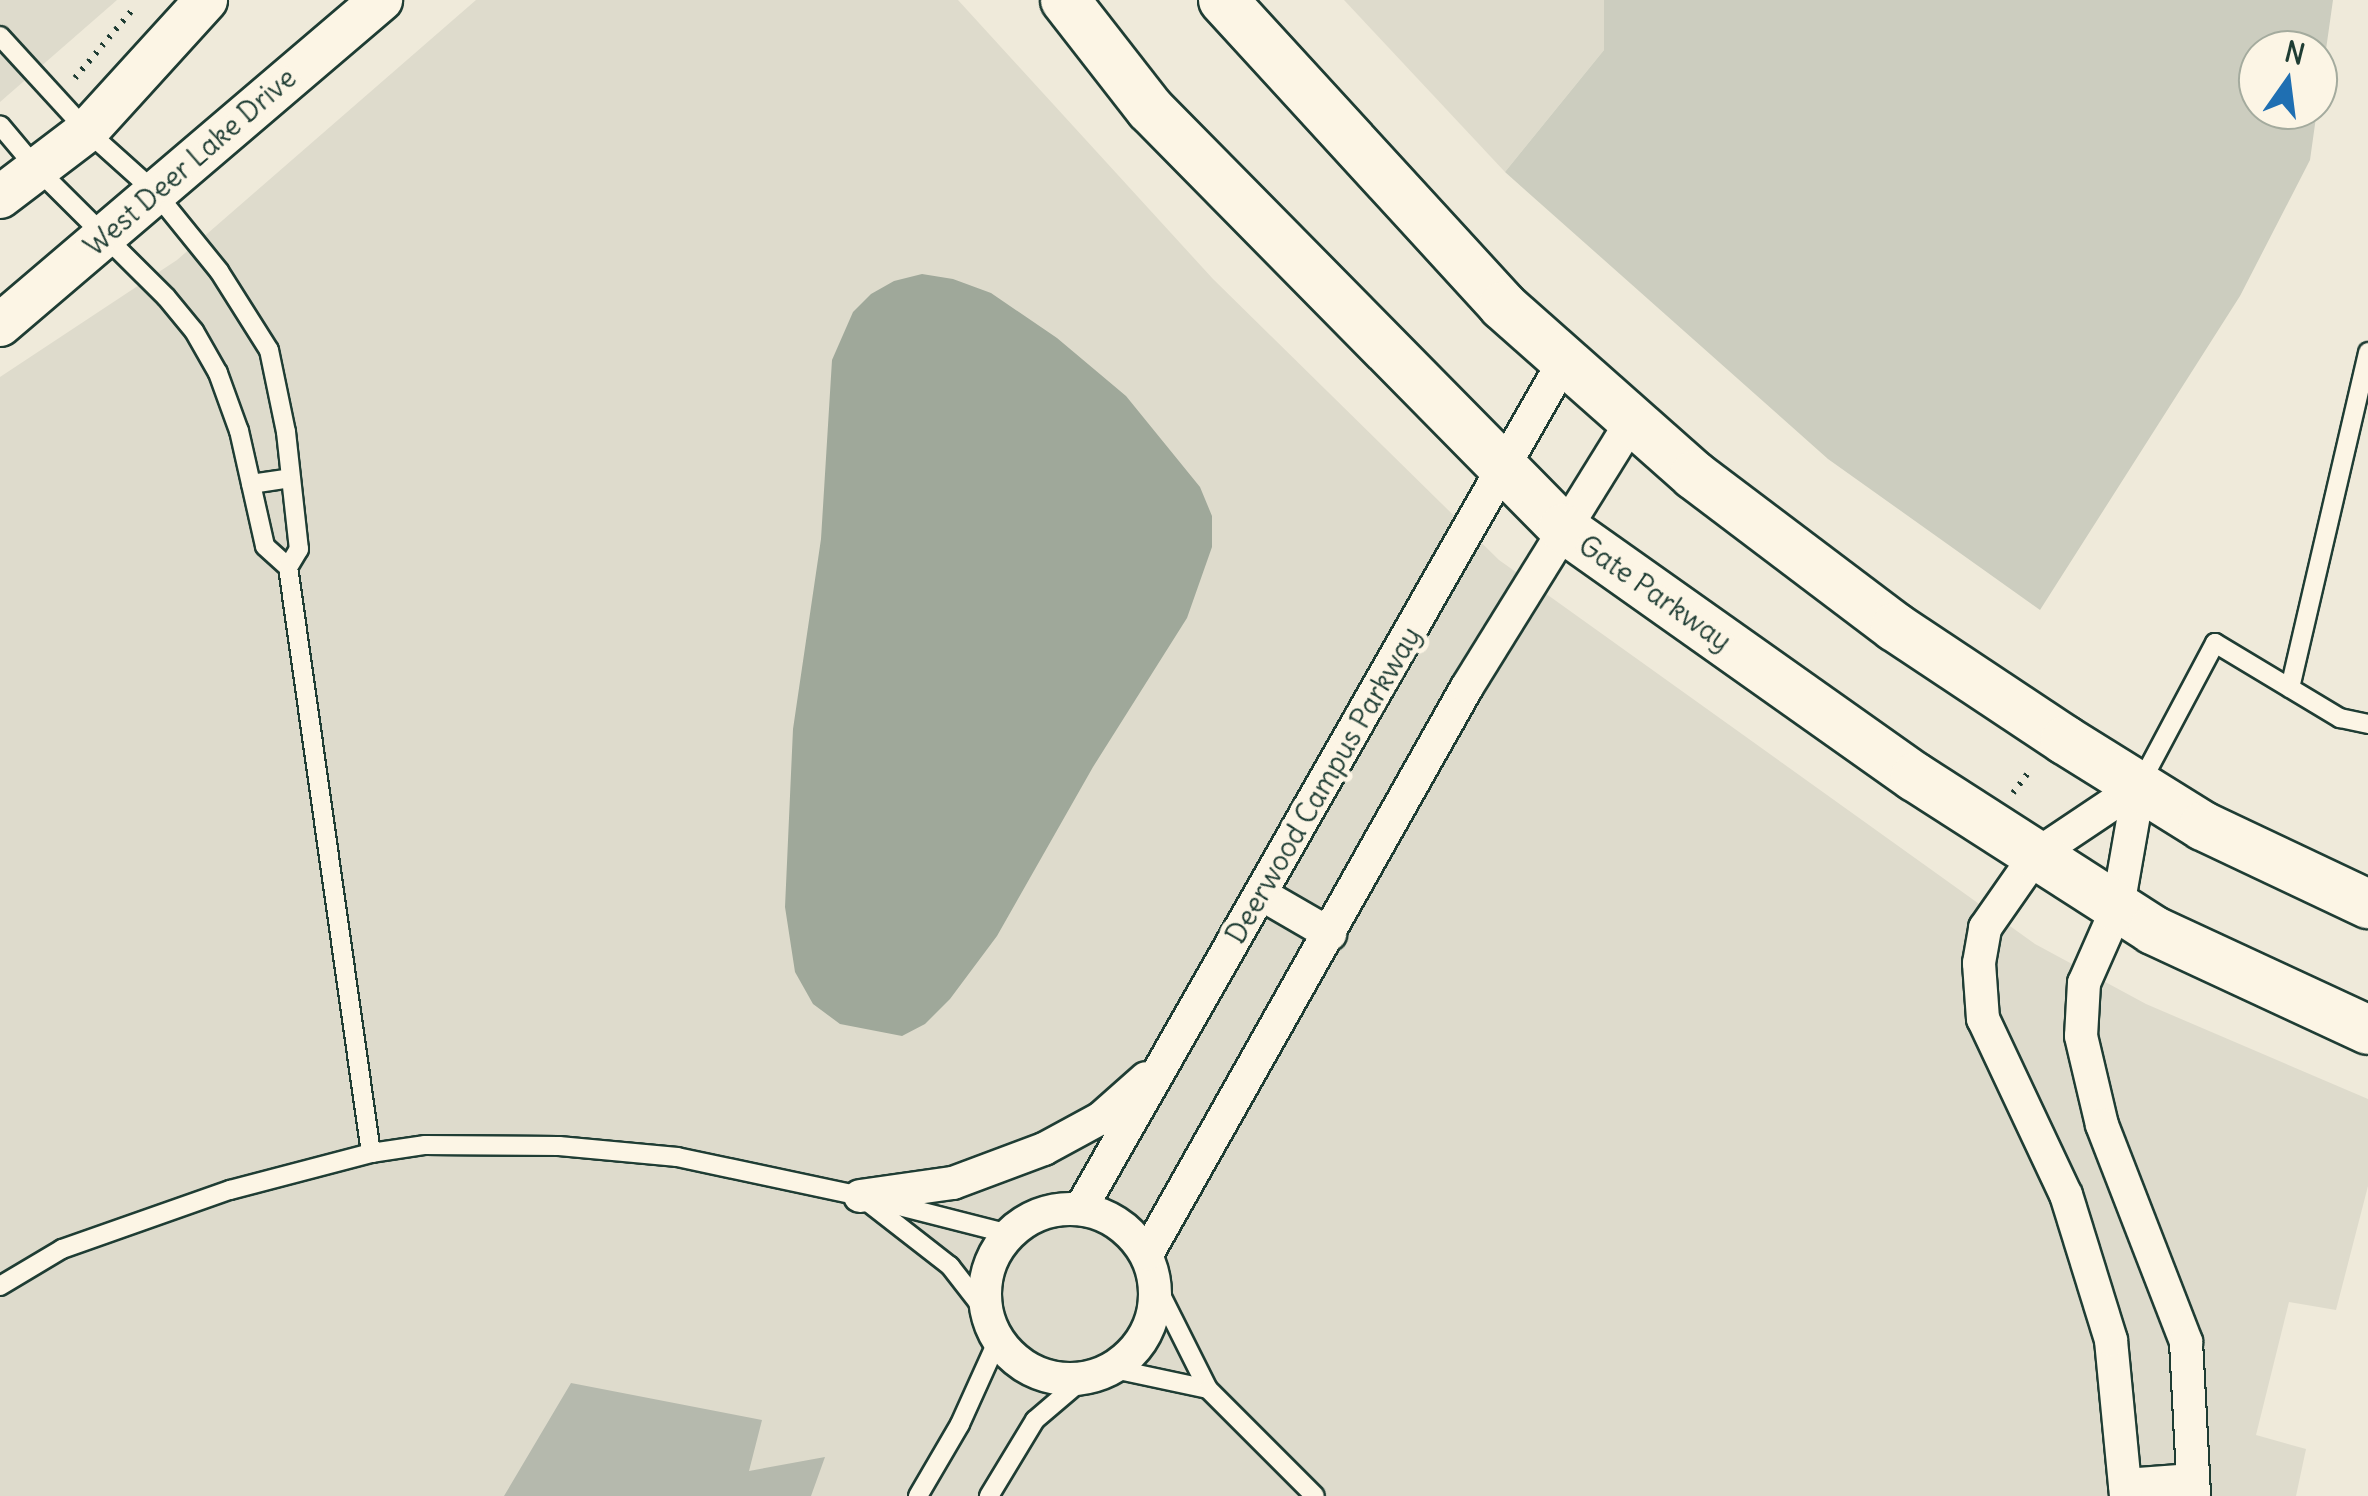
<!DOCTYPE html>
<style>
body{margin:0}
#map{position:relative;width:2368px;height:1496px;overflow:hidden;background:#efeada;font-family:Delius,sans-serif}
div>[style]{position:absolute}
[style*='--x']{left:calc(var(--x)*1px);top:calc(var(--y)*1px);width:calc(var(--w)*1px);rotate:calc(var(--a)*1deg)}
.built>*{inset:0;background:#dedbcc}
.green>*{inset:0;background:#cccdbf}
.water>*{inset:0;background:#9fa89a}
.building>*{inset:0;background:#b5b9ad}
.path>*{height:6px;margin-top:-3px;transform-origin:0;background:repeating-linear-gradient(90deg,#1f3d34 0 2.5px,transparent 0 10.5px)}
.roads{filter:drop-shadow(2px 0 #1f3d34) drop-shadow(-2px 0 #1f3d34) drop-shadow(0 2px #1f3d34) drop-shadow(0 -2px #1f3d34)}
.service>*{height:18px;margin:-9px;padding:0 9px;transform-origin:9px;border-radius:9px;background:#fcf5e5}
.minor>*{height:32px;margin:-16px;padding:0 16px;transform-origin:16px;border-radius:16px;background:#fcf5e5}
.minor>.ring{margin:-16px;padding:0;box-sizing:content-box;background:none;border:32px solid #fcf5e5;border-radius:50%}
.tertiary>*{height:42px;margin:-21px;padding:0 21px;transform-origin:21px;border-radius:21px;background:#fcf5e5}
.secondary>*{height:48px;margin:-24px;padding:0 24px;transform-origin:24px;border-radius:24px;background:#fcf5e5}
span{translate:-50% -50%;white-space:nowrap;text-align:center;line-height:1.15;-webkit-text-stroke:10px #fcf5e5;paint-order:stroke}
.street-label{font-size:28px;color:#1f3d34}
.north{position:absolute;left:2238px;top:30px;width:100px;height:100px;box-sizing:border-box;background:#fcf5e5;border:2px solid #a4ab9e;border-radius:50%;rotate:14deg;font-size:28px;font-weight:700;line-height:40px;text-align:center;color:#1f3d34}
.north::after{content:'';display:block;margin:auto;width:35px;height:45px;background:#1f6fb2;clip-path:polygon(50% 0,100% 100%,50% 72%,0 100%)}
</style>
<div id="map">
<div class="built">
<div style="clip-path:polygon(0 0,117px 0,0 102px)"></div>
<div style="clip-path:polygon(476px 0,958px 0,1213px 279px,1499px 560px,2035px 944px,2146px 1004px,2368px 1099px,2368px 1186px,2336px 1310px,2289px 1302px,2256px 1435px,2306px 1449px,2296px 1496px,0 1496px,0 377px,177px 260px)"></div>
<div style="clip-path:polygon(1344px 0,1623px 0,1604px 50px,1505px 172px)"></div>
</div>
<div class="green">
<div style="clip-path:polygon(1604px 0,2333px 0,2318px 106px,2318px 50px,2258px 50px,2258px 110px,2317px 110px,2310px 160px,2240px 296px,2040px 610px,1828px 459px,1505px 172px,1604px 50px)"></div>
</div>
<div class="water">
<div style="clip-path:polygon(922px 274px,953px 279px,991px 293px,1057px 338px,1126px 396px,1200px 487px,1212px 516px,1212px 547px,1187px 618px,1093px 767px,997px 936px,950px 999px,925px 1024px,902px 1036px,840px 1024px,813px 1004px,795px 972px,785px 907px,793px 729px,821px 539px,832px 360px,853px 312px,871px 294px,894px 281px)"></div>
</div>
<div class="building">
<div style="clip-path:polygon(571px 1383px,762px 1420px,749px 1471px,825px 1457px,811px 1496px,504px 1496px)"></div>
</div>
<div class="path">
<div style="--x:75;--y:78;--w:92;--a:-49.9"></div>
<div style="--x:2013;--y:793;--w:30;--a:-53"></div>
</div>
<div class="roads">
<div class="service">
<div style="--x:0;--y:36;--w:129;--a:47.5"></div>
<div style="--x:87;--y:131;--w:91;--a:41.9"></div>
<div style="--x:155;--y:192;--w:102;--a:51"></div>
<div style="--x:219;--y:271;--w:93;--a:57.7"></div>
<div style="--x:269;--y:350;--w:84;--a:78.3"></div>
<div style="--x:286;--y:432;--w:118;--a:83.7"></div>
<div style="--x:299;--y:549;--w:21;--a:121"></div>
<div style="--x:288;--y:567;--w:31;--a:-138"></div>
<div style="--x:265;--y:546;--w:118;--a:-102.7"></div>
<div style="--x:239;--y:431;--w:62;--a:-109.9"></div>
<div style="--x:218;--y:373;--w:48;--a:-119.7"></div>
<div style="--x:194;--y:331;--w:44;--a:-129.5"></div>
<div style="--x:166;--y:297;--w:182;--a:-135.2"></div>
<div style="--x:37;--y:169;--w:57;--a:-130.1"></div>
<div style="--x:251;--y:484;--w:40;--a:-8.5"></div>
<div style="--x:288;--y:567;--w:592;--a:81.94"></div>
<div style="--x:2290;--y:688;--w:345;--a:-76.9"></div>
<div style="--x:2139;--y:786;--w:162;--a:-62"></div>
<div style="--x:2215;--y:643;--w:146;--a:31"></div>
<div style="--x:2340;--y:718;--w:29;--a:12"></div>
<div style="--x:0;--y:1286;--w:72;--a:-30.8"></div>
<div style="--x:62;--y:1249;--w:178;--a:-19.4"></div>
<div style="--x:230;--y:1190;--w:146;--a:-14.7"></div>
<div style="--x:371;--y:1153;--w:55;--a:-8.4"></div>
<div style="--x:425;--y:1145;--w:134;--a:0.4"></div>
<div style="--x:559;--y:1146;--w:119;--a:5.3"></div>
<div style="--x:677;--y:1157;--w:187;--a:12"></div>
<div style="--x:985;--y:1311;--w:57;--a:-127.9"></div>
<div style="--x:950;--y:1266;--w:114;--a:-142.1"></div>
<div style="--x:860;--y:1196;--w:154;--a:14.3"></div>
<div style="--x:1114;--y:1369;--w:96;--a:12"></div>
<div style="--x:1208;--y:1389;--w:116;--a:-116.6"></div>
<div style="--x:1208;--y:1389;--w:151;--a:45"></div>
<div style="--x:918;--y:1496;--w:83;--a:-59.7"></div>
<div style="--x:960;--y:1424;--w:90;--a:-65.7"></div>
<div style="--x:989;--y:1496;--w:89;--a:-58.8"></div>
<div style="--x:1035;--y:1420;--w:63;--a:-40.5"></div>
</div>
<div class="minor">
<div style="--x:1261;--y:894;--w:80;--a:30.1"></div>
<div style="--x:860;--y:1196;--w:94;--a:-8"></div>
<div style="--x:953;--y:1183;--w:97;--a:-20.5"></div>
<div style="--x:1044;--y:1149;--w:65;--a:-28.5"></div>
<div style="--x:1101;--y:1118;--w:60;--a:-41.6"></div>
<div style="--x:1081;--y:1208;--w:975;--a:-60.31"></div>
<div class="ring" style="left:985px;top:1209px;width:138px;height:138px"></div>
<div style="--x:1147;--y:1254;--w:651;--a:-60.56"></div>
<div style="--x:1467;--y:687;--w:312;--a:-58.2"></div>
<div style="--x:2125;--y:1485;--w:68;--a:-4.2"></div>
<div style="--x:2126;--y:1496;--w:157;--a:-95.5"></div>
<div style="--x:2111;--y:1340;--w:152;--a:-107.2"></div>
<div style="--x:2066;--y:1195;--w:195;--a:-115.2"></div>
<div style="--x:1983;--y:1019;--w:56;--a:-94.1"></div>
<div style="--x:1979;--y:963;--w:36;--a:-80"></div>
<div style="--x:1985;--y:928;--w:89;--a:-55.1"></div>
<div style="--x:2036;--y:855;--w:124;--a:-33.8"></div>
<div style="--x:2139;--y:786;--w:122;--a:99.9"></div>
<div style="--x:2118;--y:906;--w:84;--a:113.8"></div>
<div style="--x:2084;--y:983;--w:53;--a:93.2"></div>
<div style="--x:2081;--y:1036;--w:91;--a:76.7"></div>
<div style="--x:2102;--y:1125;--w:233;--a:68.8"></div>
<div style="--x:2186;--y:1342;--w:154;--a:87"></div>
</div>
<div class="tertiary">
<div style="--x:0;--y:197;--w:109;--a:-37.2"></div>
<div style="--x:87;--y:131;--w:177;--a:-47.7"></div>
<div style="--x:0;--y:325;--w:501;--a:-40.46"></div>
</div>
<div class="secondary">
<div style="--x:1065;--y:0;--w:138;--a:52.1"></div>
<div style="--x:1150;--y:109;--w:588;--a:45.41"></div>
<div style="--x:1563;--y:528;--w:431;--a:35.3"></div>
<div style="--x:1915;--y:777;--w:283;--a:32.7"></div>
<div style="--x:2153;--y:930;--w:237;--a:24.9"></div>
<div style="--x:1223;--y:0;--w:415;--a:47.5"></div>
<div style="--x:1503;--y:306;--w:255;--a:41.5"></div>
<div style="--x:1694;--y:475;--w:252;--a:37.1"></div>
<div style="--x:1895;--y:627;--w:204;--a:33.6"></div>
<div style="--x:2065;--y:740;--w:163;--a:31.9"></div>
<div style="--x:2203;--y:826;--w:183;--a:25.3"></div>
</div>
</div>
<div class="street-label">
<span style="left:190px;top:162px;rotate:-41deg">West Deer Lake Drive</span>
<span style="left:1655px;top:593px;rotate:35deg">Gate Parkway</span>
<span style="left:1323px;top:785px;rotate:-60deg">Deerwood Campus Parkway</span>
</div>
<div class="north">N</div>
</div>
